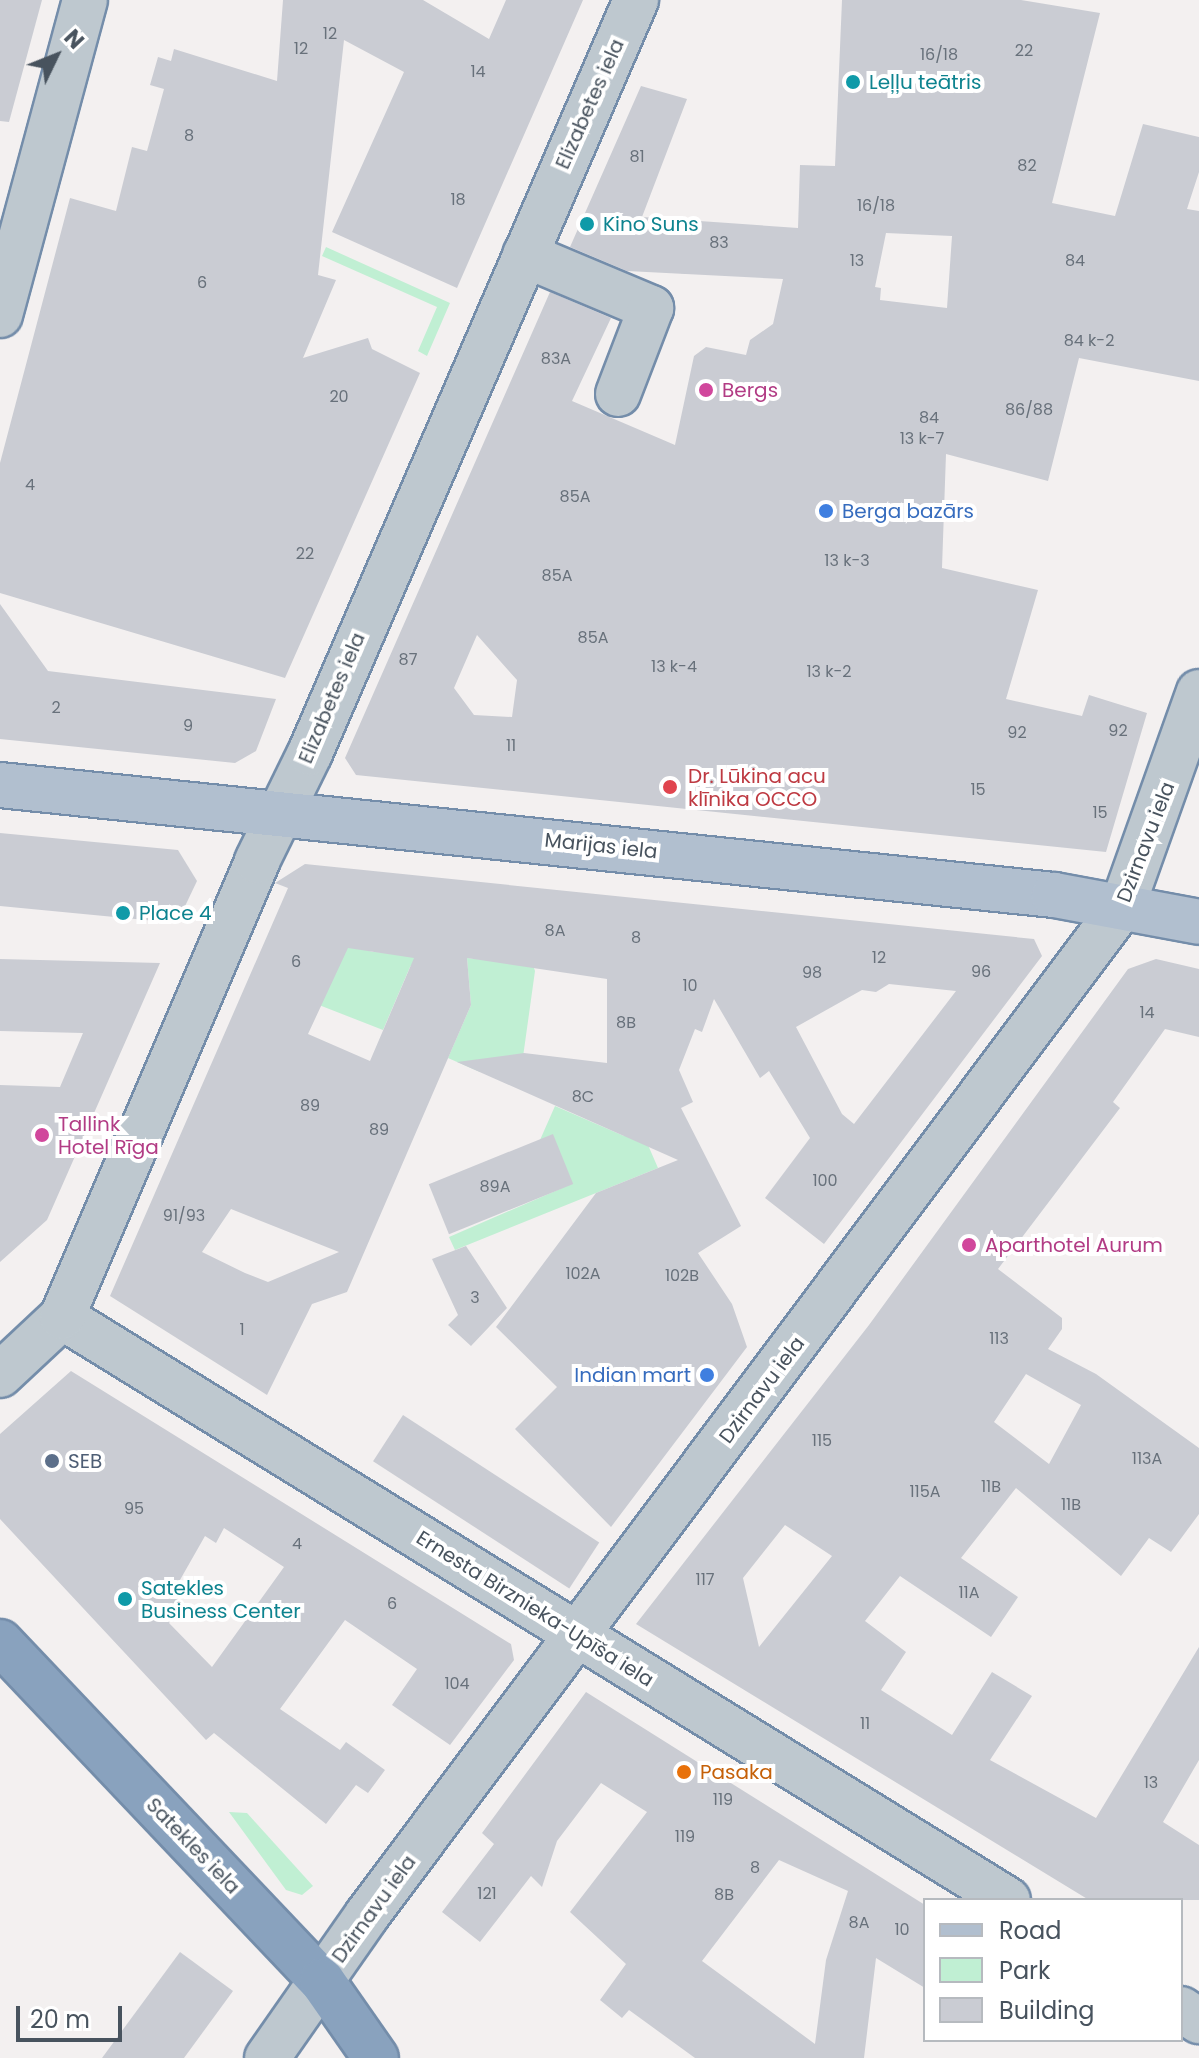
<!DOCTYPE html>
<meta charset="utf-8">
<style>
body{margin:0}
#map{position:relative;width:1199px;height:2058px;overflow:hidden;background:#f3f0f0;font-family:Poppins,sans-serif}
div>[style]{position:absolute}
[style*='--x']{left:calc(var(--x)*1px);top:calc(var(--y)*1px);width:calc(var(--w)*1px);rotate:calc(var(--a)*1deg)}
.green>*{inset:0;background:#c0efd3}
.building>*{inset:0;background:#caccd3;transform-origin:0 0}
.roads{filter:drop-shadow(2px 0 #748daa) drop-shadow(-2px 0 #748daa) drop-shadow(0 2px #748daa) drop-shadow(0 -2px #748daa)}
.minor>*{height:44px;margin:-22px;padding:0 22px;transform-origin:22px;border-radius:22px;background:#bec8cf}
.major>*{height:44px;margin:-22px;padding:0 22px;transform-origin:22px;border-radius:22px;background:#b1bfcf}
.highway>*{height:44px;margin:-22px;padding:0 22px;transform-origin:22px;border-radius:22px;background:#89a2be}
.dots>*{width:22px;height:22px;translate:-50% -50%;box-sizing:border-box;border:4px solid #fff;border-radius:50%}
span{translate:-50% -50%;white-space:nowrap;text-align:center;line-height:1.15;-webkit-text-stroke:8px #fff;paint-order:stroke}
.number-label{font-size:16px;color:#68717b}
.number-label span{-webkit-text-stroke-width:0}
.culture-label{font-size:20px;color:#0d838f}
.left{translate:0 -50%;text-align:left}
.street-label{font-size:20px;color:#48535e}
.hotel-label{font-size:20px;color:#b23c85}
.shop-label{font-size:20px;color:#366cbe}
.right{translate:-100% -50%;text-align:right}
.health-label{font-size:20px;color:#be3a42}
.service-label{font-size:20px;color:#4e5e75}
.food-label{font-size:20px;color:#c56008}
.legend{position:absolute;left:923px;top:1898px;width:260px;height:144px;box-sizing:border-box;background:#fff;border:2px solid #b6babf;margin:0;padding:10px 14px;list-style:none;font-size:24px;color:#48535e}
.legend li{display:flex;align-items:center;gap:16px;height:40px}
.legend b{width:40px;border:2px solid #b6babf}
.north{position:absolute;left:16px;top:16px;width:80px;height:80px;-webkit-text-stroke:6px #fff;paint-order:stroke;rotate:47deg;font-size:22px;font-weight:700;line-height:32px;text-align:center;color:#48535e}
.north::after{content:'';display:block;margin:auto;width:28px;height:36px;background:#48535e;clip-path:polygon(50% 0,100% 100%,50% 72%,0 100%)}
.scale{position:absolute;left:16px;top:2006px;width:106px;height:36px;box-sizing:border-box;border:4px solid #48535e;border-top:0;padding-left:10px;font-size:24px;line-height:28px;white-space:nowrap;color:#48535e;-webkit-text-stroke:6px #fff;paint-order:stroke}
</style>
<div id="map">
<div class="green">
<div style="clip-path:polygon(326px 247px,450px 303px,427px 356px,418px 351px,437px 307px,322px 256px)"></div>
<div style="clip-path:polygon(345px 944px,373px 952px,423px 953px,410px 967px,383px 1030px,319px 1005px)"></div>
<div style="clip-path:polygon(467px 958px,533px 965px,535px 971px,523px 1057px,480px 1072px,448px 1058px,471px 1005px)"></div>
<div style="clip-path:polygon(555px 1106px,624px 1136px,641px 1129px,658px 1168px,455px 1250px,449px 1237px,560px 1189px,540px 1140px)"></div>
<div style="clip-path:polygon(229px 1812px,247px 1813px,313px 1886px,302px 1895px,286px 1890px)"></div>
</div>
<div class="building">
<div style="clip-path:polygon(0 0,42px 0,9px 122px,0 121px)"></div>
<div style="clip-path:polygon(283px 0,423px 0,489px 39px,506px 0,583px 0,457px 288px,332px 232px,404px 72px,344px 40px,318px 275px,336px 280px,303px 358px,368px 338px,372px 349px,420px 373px,285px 678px,0 593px,0 463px,70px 198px,116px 211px,132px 147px,147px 151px,164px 89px,150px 85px,158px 57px,171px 61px,174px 49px,277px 81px)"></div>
<div style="clip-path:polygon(evenodd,842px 0,1021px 0,1100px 13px,1052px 203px,1115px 216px,1143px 124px,1199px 137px,1199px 172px,1187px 209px,1199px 211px,1199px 381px,1079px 358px,1048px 481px,946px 454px,942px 568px,1038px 590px,1006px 699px,1082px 716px,1089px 695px,1147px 713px,1106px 852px,356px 775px,345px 758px,550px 292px,611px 318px,572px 401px,675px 445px,694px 356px,706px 347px,746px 355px,750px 340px,773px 324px,783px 279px,627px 271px,570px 247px,641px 86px,687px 99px,642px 217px,798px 228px,800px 165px,835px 166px,842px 0,886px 233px,952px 236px,947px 308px,880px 300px,881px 288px,875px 287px,886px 233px,842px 0,477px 635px,517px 680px,512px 717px,474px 715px,454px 688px,477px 635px)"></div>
<div style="clip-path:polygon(0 604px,48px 671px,276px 699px,256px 751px,235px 763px,0 739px)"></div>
<div style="clip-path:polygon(0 833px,178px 850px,197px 881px,177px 923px,0 906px)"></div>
<div style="clip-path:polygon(evenodd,305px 864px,1034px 939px,1042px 956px,824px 1244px,765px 1198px,810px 1138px,769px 1071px,760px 1078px,714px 999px,702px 1032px,695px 1029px,679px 1070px,693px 1102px,681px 1108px,741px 1226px,698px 1253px,732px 1304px,747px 1347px,611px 1527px,515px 1429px,557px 1387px,496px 1327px,596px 1193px,678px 1160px,457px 1062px,524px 1053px,607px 1063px,607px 979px,467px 958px,471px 1005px,347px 1292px,312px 1304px,267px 1395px,110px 1296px,288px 888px,275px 883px,305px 864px,348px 948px,414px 958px,370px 1061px,308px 1034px,348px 948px,305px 864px,889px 984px,956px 991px,854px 1124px,842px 1114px,796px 1027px,862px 990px,876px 992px,889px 984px,305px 864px,231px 1209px,339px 1252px,268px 1282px,245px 1273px,202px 1252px,231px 1209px)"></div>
<div style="clip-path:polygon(0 959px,160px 963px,47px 1220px,0 1262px,0 1085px,60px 1087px,83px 1033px,0 1031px)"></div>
<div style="clip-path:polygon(evenodd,1156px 959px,1199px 969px,1199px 1037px,1165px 1029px,1113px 1102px,1120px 1108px,998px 1269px,1062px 1318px,1062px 1329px,1048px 1349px,1096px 1374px,1199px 1448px,1199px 1514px,1171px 1552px,1149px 1538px,1121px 1576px,1016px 1488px,961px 1558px,1018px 1597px,991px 1637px,900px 1576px,865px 1621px,906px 1652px,881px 1690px,952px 1735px,992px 1672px,1032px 1696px,990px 1760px,1096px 1818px,1199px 1647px,1199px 1760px,1163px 1822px,1199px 1845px,1199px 1900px,1089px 1900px,636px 1624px,869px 1325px,1128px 969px,1156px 959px,1026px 1374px,1081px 1405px,1049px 1464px,994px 1422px,1026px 1374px,1156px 959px,785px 1525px,832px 1556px,759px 1647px,743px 1578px,785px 1525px)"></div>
<div style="left:553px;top:1134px;width:54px;height:134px;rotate:68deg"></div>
<div style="clip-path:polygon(466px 1246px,507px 1308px,471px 1346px,448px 1325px,458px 1315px,432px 1259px)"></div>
<div style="clip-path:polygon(evenodd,71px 1371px,511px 1644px,514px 1660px,450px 1745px,392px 1705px,417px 1669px,345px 1620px,280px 1709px,340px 1750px,346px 1742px,385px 1770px,368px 1793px,356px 1785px,326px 1824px,214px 1733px,206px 1740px,0 1519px,0 1434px,71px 1371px,224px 1528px,284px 1567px,212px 1667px,169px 1623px,182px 1604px,172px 1594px,205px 1536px,216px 1543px,224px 1528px)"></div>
<div style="left:403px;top:1415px;width:234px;height:55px;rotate:33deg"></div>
<div style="clip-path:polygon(evenodd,586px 1692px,925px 1905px,925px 1988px,876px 1958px,864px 2058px,695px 2058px,629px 2010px,622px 2018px,600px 2000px,626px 1964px,570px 1912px,647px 1812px,601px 1783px,557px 1841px,542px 1887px,531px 1876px,480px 1942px,442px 1912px,494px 1844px,482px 1833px,586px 1692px,779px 1860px,848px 1891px,826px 1960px,815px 2044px,702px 1961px,779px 1860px)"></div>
<div style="clip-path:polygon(180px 1952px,233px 1991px,184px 2058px,102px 2058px)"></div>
</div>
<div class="roads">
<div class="minor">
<div style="--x:525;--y:255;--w:137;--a:22.8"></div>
<div style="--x:651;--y:308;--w:92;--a:111"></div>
<div style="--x:0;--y:315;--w:326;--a:-74.9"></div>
<div style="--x:62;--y:1317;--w:1111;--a:31.64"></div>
<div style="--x:0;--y:1375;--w:85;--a:-43.1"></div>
<div style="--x:62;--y:1317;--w:496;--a:-66.8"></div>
<div style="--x:257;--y:861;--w:120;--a:-63.9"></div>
<div style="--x:310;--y:753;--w:821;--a:-66.59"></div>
<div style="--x:1181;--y:2009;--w:22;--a:34"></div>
<div style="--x:267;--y:2058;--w:174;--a:-55"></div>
<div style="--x:367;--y:1915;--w:1262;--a:-53.18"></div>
<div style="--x:1123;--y:905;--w:226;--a:-70.4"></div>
</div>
<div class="major">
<div style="--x:0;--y:785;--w:1060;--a:5.96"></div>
<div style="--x:1054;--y:895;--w:147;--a:10.5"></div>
</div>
<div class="highway">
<div style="--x:0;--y:1642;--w:468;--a:46.5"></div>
<div style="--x:322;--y:1981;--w:94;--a:55"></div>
</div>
</div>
<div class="dots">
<div style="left:853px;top:82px;background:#0f9aa8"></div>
<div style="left:587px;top:224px;background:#0f9aa8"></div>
<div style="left:706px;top:390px;background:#d1479c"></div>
<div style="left:826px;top:511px;background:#3f7fe0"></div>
<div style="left:670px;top:787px;background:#e0444e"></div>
<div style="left:123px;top:913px;background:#0f9aa8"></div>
<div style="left:42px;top:1135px;background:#d1479c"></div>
<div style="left:969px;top:1245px;background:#d1479c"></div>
<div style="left:707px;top:1375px;background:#3f7fe0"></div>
<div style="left:52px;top:1461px;background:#5c6f8a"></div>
<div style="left:125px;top:1599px;background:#0f9aa8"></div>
<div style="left:684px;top:1772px;background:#e8710a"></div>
</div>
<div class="number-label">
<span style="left:330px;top:34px">12</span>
<span style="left:301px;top:49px">12</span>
<span style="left:1024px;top:51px">22</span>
<span style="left:939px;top:55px">16/18</span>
<span style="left:478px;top:72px">14</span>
<span style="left:189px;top:136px">8</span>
<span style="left:637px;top:157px">81</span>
<span style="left:1027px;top:166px">82</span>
<span style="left:458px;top:200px">18</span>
<span style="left:876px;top:206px">16/18</span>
<span style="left:719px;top:243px">83</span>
<span style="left:857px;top:261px">13</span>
<span style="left:1075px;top:261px">84</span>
<span style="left:202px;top:283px">6</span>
<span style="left:1089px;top:341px">84 k-2</span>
<span style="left:556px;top:359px">83A</span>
<span style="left:339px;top:397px">20</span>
<span style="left:1029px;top:410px">86/88</span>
<span style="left:929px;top:418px">84</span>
<span style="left:922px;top:439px">13 k-7</span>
<span style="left:30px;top:485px">4</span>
<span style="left:575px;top:497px">85A</span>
<span style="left:305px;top:554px">22</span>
<span style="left:847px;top:561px">13 k-3</span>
<span style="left:557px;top:576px">85A</span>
<span style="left:593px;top:638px">85A</span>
<span style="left:408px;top:660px">87</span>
<span style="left:674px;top:667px">13 k-4</span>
<span style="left:829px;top:672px">13 k-2</span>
<span style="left:56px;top:708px">2</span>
<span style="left:188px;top:726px">9</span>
<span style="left:1118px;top:731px">92</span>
<span style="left:1017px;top:733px">92</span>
<span style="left:511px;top:746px">11</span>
<span style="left:978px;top:790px">15</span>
<span style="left:1100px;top:813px">15</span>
<span style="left:555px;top:931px">8A</span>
<span style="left:636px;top:938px">8</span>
<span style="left:879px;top:958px">12</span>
<span style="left:296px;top:962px">6</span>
<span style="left:981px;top:972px">96</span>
<span style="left:812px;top:973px">98</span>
<span style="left:690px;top:986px">10</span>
<span style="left:1147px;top:1013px">14</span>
<span style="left:626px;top:1023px">8B</span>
<span style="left:583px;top:1097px">8C</span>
<span style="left:310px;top:1106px">89</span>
<span style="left:379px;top:1130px">89</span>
<span style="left:825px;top:1181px">100</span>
<span style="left:495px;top:1187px">89A</span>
<span style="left:184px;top:1216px">91/93</span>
<span style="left:583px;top:1274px">102A</span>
<span style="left:682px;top:1276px">102B</span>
<span style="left:475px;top:1298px">3</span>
<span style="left:242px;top:1330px">1</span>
<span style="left:999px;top:1339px">113</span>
<span style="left:822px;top:1441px">115</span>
<span style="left:1147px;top:1459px">113A</span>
<span style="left:991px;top:1487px">11B</span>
<span style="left:925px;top:1492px">115A</span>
<span style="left:1071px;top:1505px">11B</span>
<span style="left:134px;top:1509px">95</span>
<span style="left:297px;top:1544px">4</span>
<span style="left:705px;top:1580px">117</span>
<span style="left:969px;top:1593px">11A</span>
<span style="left:392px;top:1604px">6</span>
<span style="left:457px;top:1684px">104</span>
<span style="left:865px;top:1724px">11</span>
<span style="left:1151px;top:1783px">13</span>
<span style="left:723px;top:1800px">119</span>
<span style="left:685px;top:1837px">119</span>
<span style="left:755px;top:1868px">8</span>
<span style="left:487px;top:1894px">121</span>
<span style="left:724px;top:1895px">8B</span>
<span style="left:859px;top:1923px">8A</span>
<span style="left:902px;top:1930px">10</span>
</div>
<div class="culture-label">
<span class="left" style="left:869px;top:82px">Leļļu teātris</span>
<span class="left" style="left:603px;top:224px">Kino Suns</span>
<span class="left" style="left:139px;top:913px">Place 4</span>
<span class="left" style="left:141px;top:1600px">Satekles<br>Business Center</span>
</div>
<div class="street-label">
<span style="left:590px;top:104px;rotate:-66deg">Elizabetes iela</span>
<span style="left:332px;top:698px;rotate:-67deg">Elizabetes iela</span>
<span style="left:1146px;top:842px;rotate:-69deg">Dzirnavu iela</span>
<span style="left:601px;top:846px;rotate:6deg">Marijas iela</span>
<span style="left:762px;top:1390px;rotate:-53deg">Dzirnavu iela</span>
<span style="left:535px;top:1609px;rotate:32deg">Ernesta Birznieka-Upīša iela</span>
<span style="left:193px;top:1846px;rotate:46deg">Satekles iela</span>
<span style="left:374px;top:1909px;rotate:-54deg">Dzirnavu iela</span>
</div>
<div class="hotel-label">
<span class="left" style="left:722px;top:390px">Bergs</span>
<span class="left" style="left:58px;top:1136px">Tallink<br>Hotel Rīga</span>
<span class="left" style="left:985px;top:1245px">Aparthotel Aurum</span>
</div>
<div class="shop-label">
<span class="left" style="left:842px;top:511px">Berga bazārs</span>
<span class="right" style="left:691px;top:1375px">Indian mart</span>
</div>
<div class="health-label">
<span class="left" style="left:688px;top:788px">Dr. Lūkina acu<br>klīnika OCCO</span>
</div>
<div class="service-label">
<span class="left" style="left:68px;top:1461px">SEB</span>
</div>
<div class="food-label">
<span class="left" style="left:700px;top:1772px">Pasaka</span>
</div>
<ul class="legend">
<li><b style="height:10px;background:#b1bfcf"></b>Road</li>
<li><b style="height:22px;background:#c0efd3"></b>Park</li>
<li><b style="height:22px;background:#caccd3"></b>Building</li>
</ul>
<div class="north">N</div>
<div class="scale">20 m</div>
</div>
